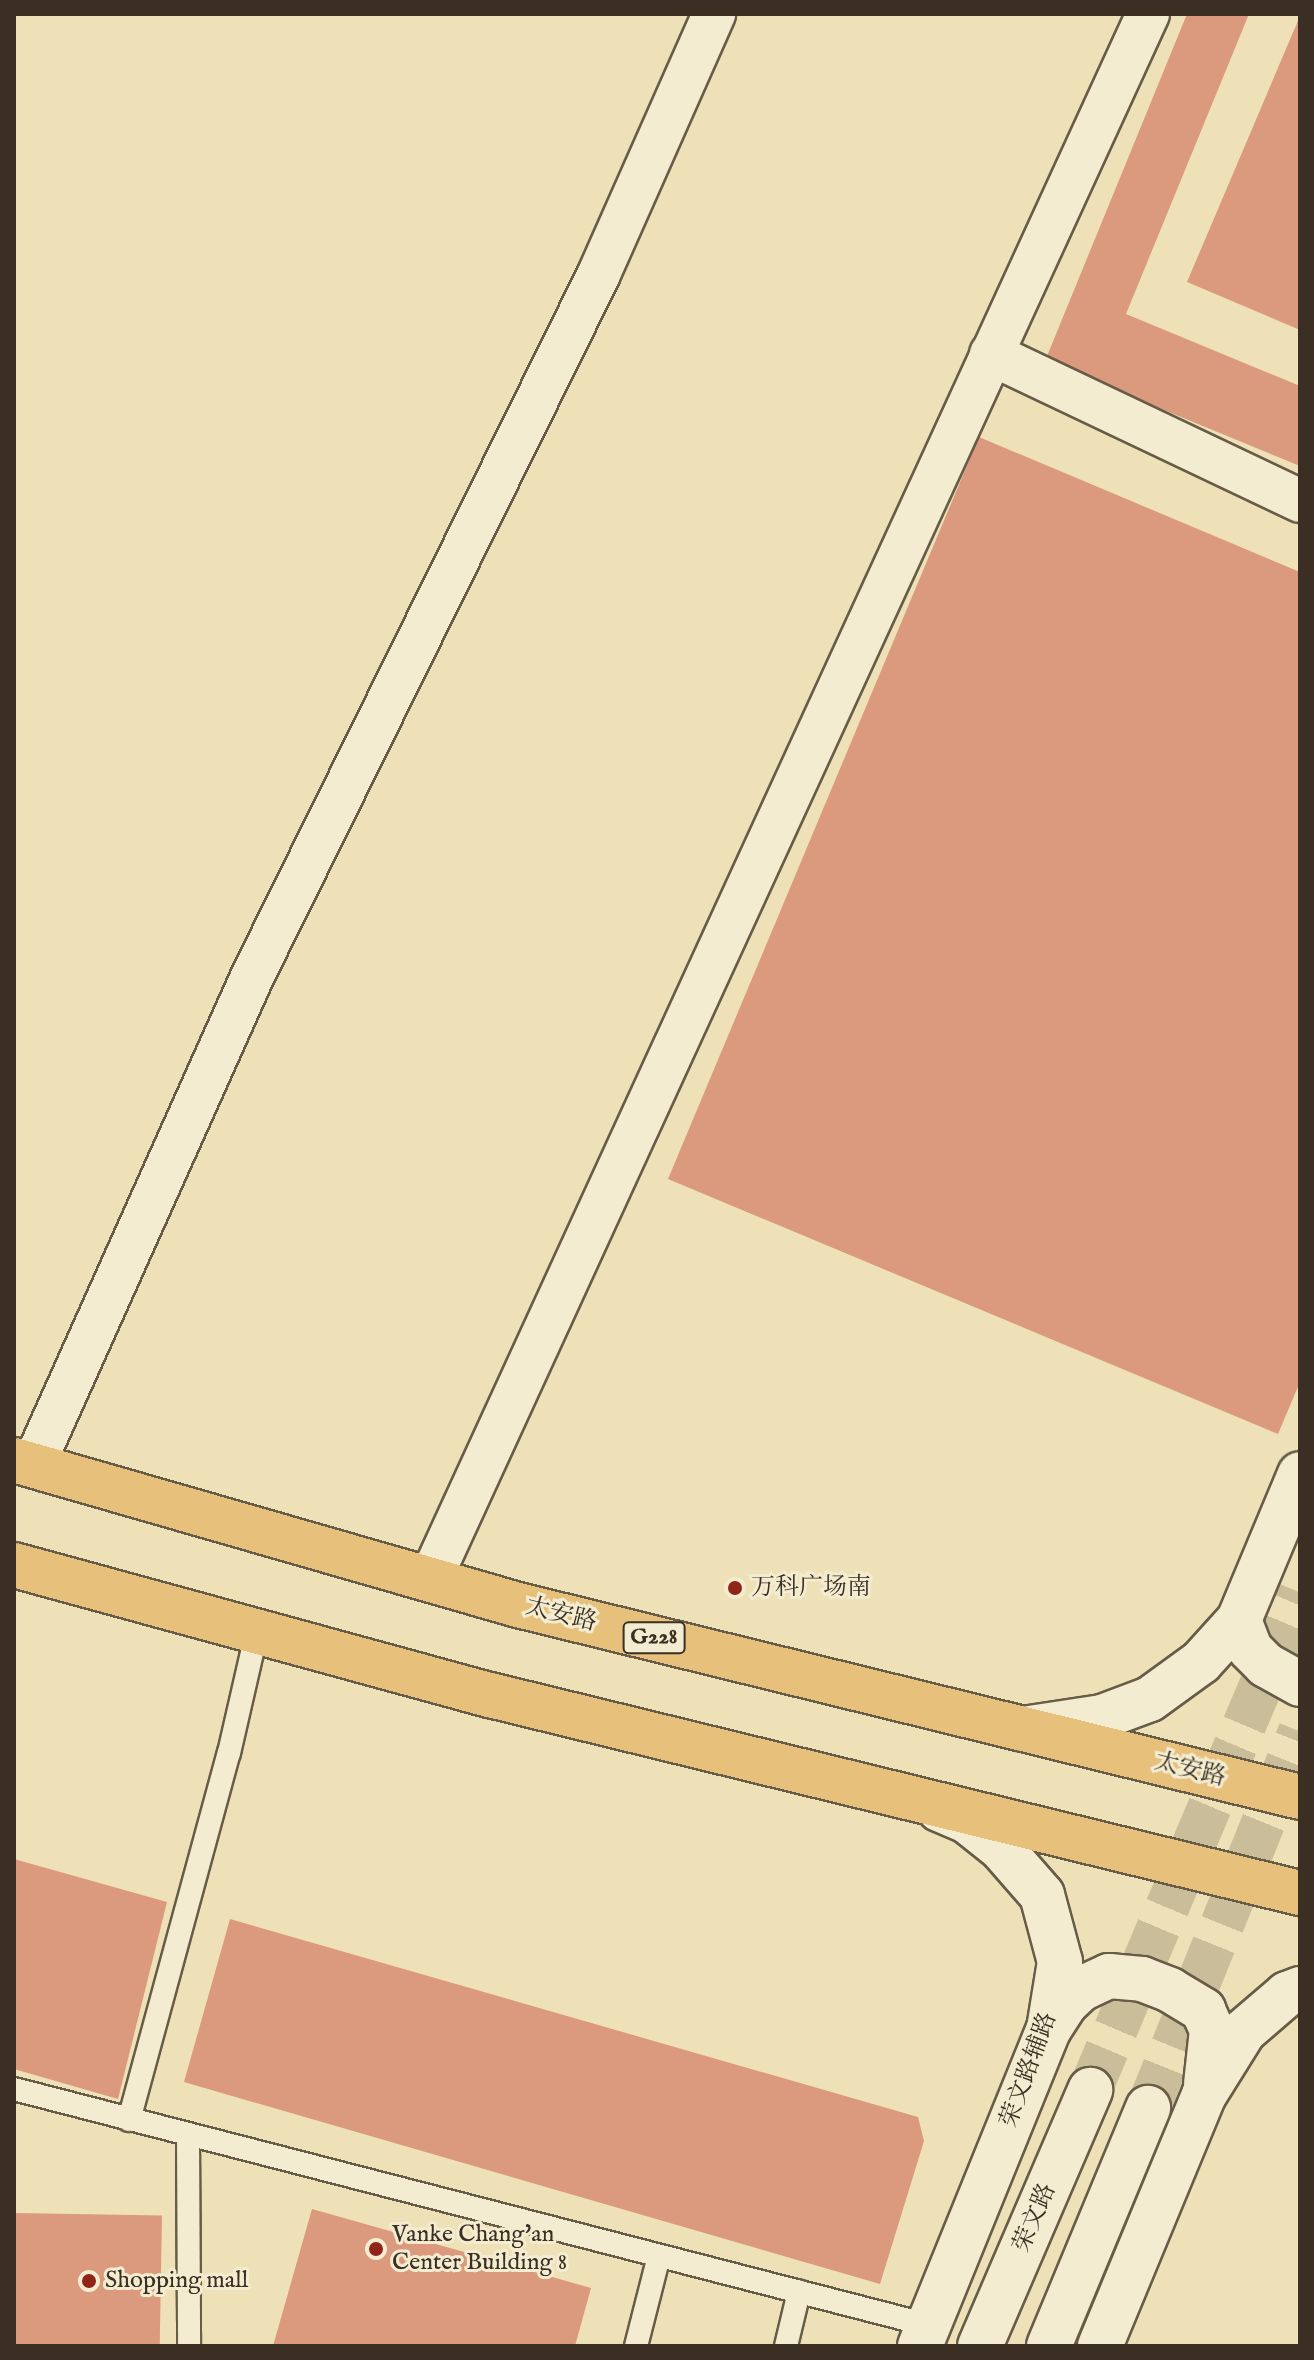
<!DOCTYPE html>
<meta charset="utf-8">
<style>
body{margin:0}
#map{position:relative;width:1314px;height:2360px;overflow:hidden;background:#eee1b7;font-family:"IM FELL English","Noto Serif SC",serif}
div>[style]{position:absolute}
[style*='--x']{left:calc(var(--x)*1px);top:calc(var(--y)*1px);width:calc(var(--w)*1px);rotate:calc(var(--a)*1deg)}
.building>*{inset:0;background:#db997e;transform-origin:0 0}
.secondary-tunnel>*{height:44px;margin-top:-22px;transform-origin:0;background:repeating-linear-gradient(90deg,#cabd99 0 44px,transparent 0 66px)}
.roads{filter:drop-shadow(2px 0 #675c47) drop-shadow(-2px 0 #675c47) drop-shadow(0 2px #675c47) drop-shadow(0 -2px #675c47)}
.lane>*{height:22px;margin:-11px;padding:0 11px;transform-origin:11px;border-radius:11px;background:#f4ecd0}
.street>*{height:42px;margin:-21px;padding:0 21px;transform-origin:21px;border-radius:21px;background:#f4ecd0}
.secondary>*{height:44px;margin:-22px;padding:0 22px;transform-origin:22px;border-radius:22px;background:#f4ecd0}
.highway>*{height:44px;margin:-22px;padding:0 22px;transform-origin:22px;border-radius:22px;background:#e7c07c}
.dots>*{width:22px;height:22px;translate:-50% -50%;box-sizing:border-box;border:4px solid #f4ecd0;border-radius:50%}
span{translate:-50% -50%;white-space:nowrap;text-align:center;line-height:1.15;-webkit-text-stroke:6px #f4ecd0;paint-order:stroke}
.shield-label span{padding:2px 6px;background:#f4ecd0;border:2px solid;border-radius:6px;-webkit-text-stroke-width:0}
.shield-label{font-size:22px;color:#3a2f22;font-weight:700}
.poi-label{font-size:24px;color:#3a2f22}
.left{translate:0 -50%;text-align:left}
.street-label{font-size:24px;color:#3a2f22}
.frame{position:absolute;inset:0;border:16px solid #3a2f22;pointer-events:none}
</style>
<div id="map">
<div class="building">
<div style="clip-path:polygon(1187px 14px,1249px 14px,1126px 314px,1300px 386px,1300px 466px,1045px 361px)"></div>
<div style="clip-path:polygon(1300px 16px,1300px 330px,1187px 282px)"></div>
<div style="clip-path:polygon(979px 437px,1300px 572px,1300px 1382px,1278px 1434px,668px 1179px)"></div>
<div style="clip-path:polygon(14px 1859px,167px 1902px,118px 2099px,14px 2069px)"></div>
<div style="clip-path:polygon(230px 1919px,918px 2117px,924px 2141px,880px 2284px,184px 2082px)"></div>
<div style="clip-path:polygon(312px 2209px,591px 2288px,575px 2346px,273px 2346px)"></div>
<div style="left:14px;top:2213px;width:148px;height:133px;rotate:1deg"></div>
</div>
<div class="secondary-tunnel">
<div style="--x:1090;--y:2090;--w:540;--a:-67.09"></div>
<div style="--x:1148;--y:2108;--w:406;--a:-68"></div>
</div>
<div class="roads">
<div class="lane">
<div style="--x:14;--y:2089;--w:944;--a:14.48"></div>
<div style="--x:129;--y:2120;--w:380;--a:-74.8"></div>
<div style="--x:229;--y:1753;--w:125;--a:-77.1"></div>
<div style="--x:188;--y:2135;--w:211;--a:89.7"></div>
<div style="--x:636;--y:2346;--w:93;--a:-75.7"></div>
<div style="--x:786;--y:2346;--w:56;--a:-76.5"></div>
</div>
<div class="street">
<div style="--x:991;--y:354;--w:342;--a:25.4"></div>
<div style="--x:33;--y:1466;--w:536;--a:-65.87"></div>
<div style="--x:252;--y:977;--w:782;--a:-63.73"></div>
<div style="--x:598;--y:276;--w:287;--a:-66.1"></div>
<div style="--x:430;--y:1580;--w:1723;--a:-65.37"></div>
</div>
<div class="secondary">
<div style="--x:1239;--y:1620;--w:31;--a:69"></div>
<div style="--x:1250;--y:1649;--w:23;--a:45"></div>
<div style="--x:1266;--y:1665;--w:39;--a:29"></div>
<div style="--x:1023;--y:1729;--w:80;--a:-8.6"></div>
<div style="--x:1102;--y:1717;--w:51;--a:-20.6"></div>
<div style="--x:1150;--y:1699;--w:63;--a:-36"></div>
<div style="--x:1201;--y:1662;--w:57;--a:-47.9"></div>
<div style="--x:1239;--y:1620;--w:158;--a:-67.3"></div>
<div style="--x:1049;--y:2029;--w:30;--a:-57"></div>
<div style="--x:1065;--y:2004;--w:22;--a:-43"></div>
<div style="--x:1081;--y:1989;--w:31;--a:-25"></div>
<div style="--x:1109;--y:1976;--w:33;--a:5"></div>
<div style="--x:1142;--y:1979;--w:30;--a:21"></div>
<div style="--x:1170;--y:1990;--w:39;--a:31"></div>
<div style="--x:1203;--y:2010;--w:22;--a:66"></div>
<div style="--x:1212;--y:2030;--w:54;--a:96.3"></div>
<div style="--x:920;--y:2346;--w:342;--a:-67.9"></div>
<div style="--x:1049;--y:2029;--w:68;--a:-80.7"></div>
<div style="--x:1060;--y:1962;--w:69;--a:-105"></div>
<div style="--x:1042;--y:1895;--w:62;--a:-131.1"></div>
<div style="--x:1001;--y:1848;--w:43;--a:-141.5"></div>
<div style="--x:967;--y:1821;--w:30;--a:-157"></div>
<div style="--x:980;--y:2346;--w:279;--a:-66.7"></div>
<div style="--x:1049;--y:2346;--w:258;--a:-67.4"></div>
<div style="--x:1100;--y:2346;--w:272;--a:-67.5"></div>
<div style="--x:1204;--y:2095;--w:75;--a:-58"></div>
<div style="--x:1244;--y:2031;--w:57;--a:-40.7"></div>
<div style="--x:1287;--y:1994;--w:14;--a:-21"></div>
</div>
<div class="highway">
<div style="--x:14;--y:1460;--w:524;--a:16.05"></div>
<div style="--x:518;--y:1605;--w:805;--a:13.79"></div>
<div style="--x:14;--y:1565;--w:493;--a:15.3"></div>
<div style="--x:490;--y:1695;--w:834;--a:13.74"></div>
</div>
</div>
<div class="dots">
<div style="left:735px;top:1588px;background:#8f2418"></div>
<div style="left:376px;top:2249px;background:#8f2418"></div>
<div style="left:89px;top:2281px;background:#8f2418"></div>
</div>
<div class="shield-label">
<span style="left:654px;top:1638px">G228</span>
</div>
<div class="poi-label">
<span class="left" style="left:751px;top:1588px">万科广场南</span>
<span class="left" style="left:392px;top:2249px">Vanke Chang'an<br>Center Building 8</span>
<span class="left" style="left:105px;top:2281px">Shopping mall</span>
</div>
<div class="street-label">
<span style="left:561px;top:1615px;rotate:14deg">太安路</span>
<span style="left:1190px;top:1770px;rotate:14deg">太安路</span>
<span style="left:1029px;top:2070px;rotate:-70deg">荣文路辅路</span>
<span style="left:1035px;top:2218px;rotate:-67deg">荣文路</span>
</div>
<div class="frame"></div>
</div>
